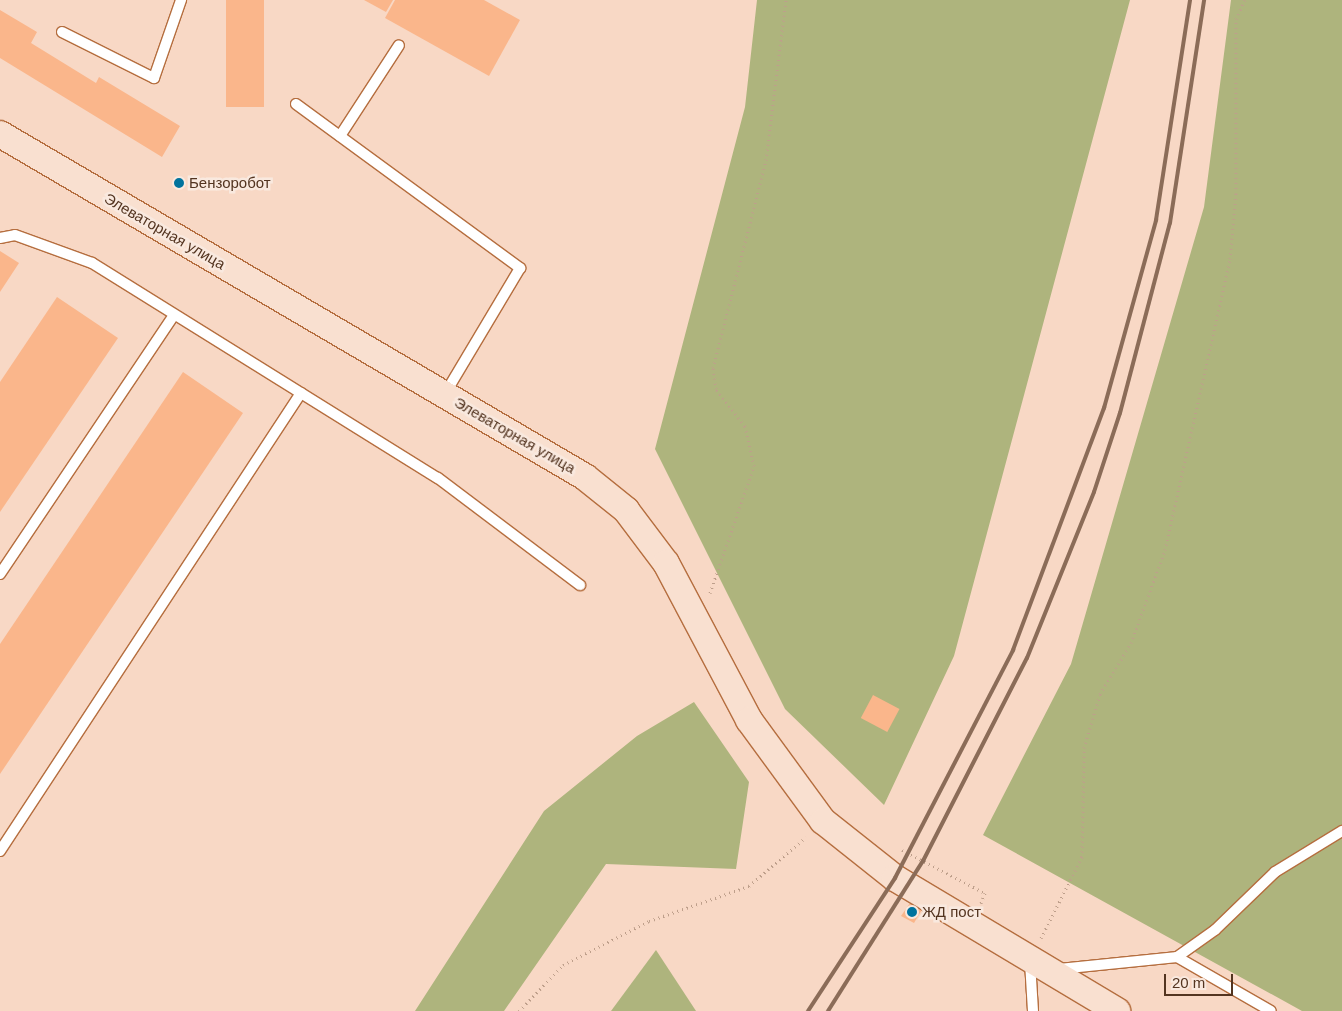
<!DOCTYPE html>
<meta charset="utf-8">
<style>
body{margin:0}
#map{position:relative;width:1342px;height:1011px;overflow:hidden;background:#f8d8c5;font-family:Arial,sans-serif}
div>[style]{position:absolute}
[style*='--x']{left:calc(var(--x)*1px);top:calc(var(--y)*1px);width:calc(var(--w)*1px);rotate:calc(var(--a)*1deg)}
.green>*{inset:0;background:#aeb47d}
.building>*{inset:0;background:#fab68b;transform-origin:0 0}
.path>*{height:3px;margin-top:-1.5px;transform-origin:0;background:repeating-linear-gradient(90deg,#be9f8b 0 1px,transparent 0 5px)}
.roads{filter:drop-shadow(1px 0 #b56e3f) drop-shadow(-1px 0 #b56e3f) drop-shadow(0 1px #b56e3f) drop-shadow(0 -1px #b56e3f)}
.lane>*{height:10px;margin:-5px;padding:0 5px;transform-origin:5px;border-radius:5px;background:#fff}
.secondary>*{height:26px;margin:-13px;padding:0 13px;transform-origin:13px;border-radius:13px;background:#f9e0d0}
.rail>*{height:4px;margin:-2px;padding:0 2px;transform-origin:2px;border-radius:2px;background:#8b6c58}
.dots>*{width:14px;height:14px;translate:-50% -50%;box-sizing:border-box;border:2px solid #f9e9df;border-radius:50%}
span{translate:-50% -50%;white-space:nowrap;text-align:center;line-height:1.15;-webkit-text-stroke:5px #f9e9df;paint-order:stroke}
.poi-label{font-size:15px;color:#533420}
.left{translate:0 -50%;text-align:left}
.street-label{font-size:15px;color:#533420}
.scale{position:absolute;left:1164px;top:974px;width:69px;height:22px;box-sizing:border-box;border:2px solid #533420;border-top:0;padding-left:6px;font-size:15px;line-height:18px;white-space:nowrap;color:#533420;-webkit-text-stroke:4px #f9e9df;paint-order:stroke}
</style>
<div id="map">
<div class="green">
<div style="clip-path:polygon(757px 0,1130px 0,954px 656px,884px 805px,785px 709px,655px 449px,745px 107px)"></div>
<div style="clip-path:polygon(1231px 0,1342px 0,1342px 1011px,1302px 1011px,983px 835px,1071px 664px,1204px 207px)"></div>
<div style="clip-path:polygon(694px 702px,749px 782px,736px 869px,606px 864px,504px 1011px,415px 1011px,544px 811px,637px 736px)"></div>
<div style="clip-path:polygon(656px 950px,696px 1011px,611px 1011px)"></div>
</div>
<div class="building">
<div style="left:226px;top:0;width:38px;height:107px"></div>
<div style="clip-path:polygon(364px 0,393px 0,386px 12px)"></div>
<div style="clip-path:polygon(395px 0,484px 0,520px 20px,489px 76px,385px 18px)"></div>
<div style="clip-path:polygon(0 10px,37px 32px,31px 43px,96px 83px,99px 77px,180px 126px,162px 157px,0 58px)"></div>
<div style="clip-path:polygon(0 251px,19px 263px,0 292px)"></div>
<div style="clip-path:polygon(57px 297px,118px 338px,0 512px,0 382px)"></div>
<div style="clip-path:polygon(183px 372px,243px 413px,0 774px,0 644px)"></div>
<div style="left:873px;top:695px;width:30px;height:26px;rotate:28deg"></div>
<div style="clip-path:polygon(912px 900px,923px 908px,914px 923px,901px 916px)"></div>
</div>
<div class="path">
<div style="--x:710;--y:593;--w:134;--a:-70.9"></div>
<div style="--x:754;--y:466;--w:41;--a:-102.7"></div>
<div style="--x:745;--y:426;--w:47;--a:-128.1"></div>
<div style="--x:716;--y:389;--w:21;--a:-98"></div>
<div style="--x:713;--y:368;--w:215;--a:-75.7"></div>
<div style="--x:766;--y:160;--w:161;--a:-82.9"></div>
<div style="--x:902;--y:850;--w:93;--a:27.4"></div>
<div style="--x:985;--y:893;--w:11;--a:112"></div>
<div style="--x:1041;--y:938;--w:91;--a:-63.2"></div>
<div style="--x:1082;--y:857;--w:109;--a:-88.9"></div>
<div style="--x:1084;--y:748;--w:56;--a:-73.5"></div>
<div style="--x:1100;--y:694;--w:60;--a:-58.7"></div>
<div style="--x:1131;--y:643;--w:99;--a:-69.9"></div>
<div style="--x:1165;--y:550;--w:298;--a:-77.4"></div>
<div style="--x:1230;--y:259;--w:66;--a:-84.8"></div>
<div style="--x:1236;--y:193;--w:174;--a:-90"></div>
<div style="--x:1236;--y:19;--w:21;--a:-65"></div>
<div style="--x:519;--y:1011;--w:64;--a:-46.3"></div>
<div style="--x:563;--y:965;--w:97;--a:-27.1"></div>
<div style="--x:649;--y:921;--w:106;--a:-19.3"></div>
<div style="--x:749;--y:886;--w:75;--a:-40.7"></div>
</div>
<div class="roads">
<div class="lane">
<div style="--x:62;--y:32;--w:103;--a:26.6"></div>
<div style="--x:154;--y:78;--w:83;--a:-70.9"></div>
<div style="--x:296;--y:104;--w:278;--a:36.2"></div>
<div style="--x:520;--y:268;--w:147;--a:120.8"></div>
<div style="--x:340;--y:136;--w:108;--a:-57"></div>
<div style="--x:0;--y:238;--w:15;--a:-11"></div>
<div style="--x:15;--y:235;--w:82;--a:20"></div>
<div style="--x:92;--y:263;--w:407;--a:31.9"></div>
<div style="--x:438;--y:478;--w:178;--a:37"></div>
<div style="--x:0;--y:574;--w:312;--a:-56.1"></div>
<div style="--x:0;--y:851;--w:548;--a:-56.69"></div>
<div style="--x:1177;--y:957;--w:47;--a:-35.4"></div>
<div style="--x:1215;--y:930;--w:83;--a:-44"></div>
<div style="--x:1275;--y:872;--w:79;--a:-31.5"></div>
<div style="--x:1030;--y:962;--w:49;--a:86.5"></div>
<div style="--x:1059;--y:969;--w:119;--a:-5.8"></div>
<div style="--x:1177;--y:957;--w:108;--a:29.9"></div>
</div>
<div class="secondary">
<div style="--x:0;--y:134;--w:678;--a:30.38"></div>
<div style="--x:585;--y:477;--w:53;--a:38.8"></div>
<div style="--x:626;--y:510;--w:66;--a:53"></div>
<div style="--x:666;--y:563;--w:178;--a:62.1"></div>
<div style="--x:749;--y:720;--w:125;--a:53.8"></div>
<div style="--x:823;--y:821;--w:92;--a:38.4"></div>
<div style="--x:895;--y:878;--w:259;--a:30.9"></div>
</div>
</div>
<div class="rail">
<div style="--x:808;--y:1011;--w:159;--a:-56.8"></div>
<div style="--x:895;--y:878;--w:257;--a:-62.6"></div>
<div style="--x:1013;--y:650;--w:259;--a:-69.4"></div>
<div style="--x:1104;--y:408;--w:195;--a:-74.5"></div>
<div style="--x:1156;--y:220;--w:223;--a:-81.2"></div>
<div style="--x:828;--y:1011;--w:178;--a:-57.7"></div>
<div style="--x:923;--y:861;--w:228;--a:-62.9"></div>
<div style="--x:1027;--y:658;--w:179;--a:-68"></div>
<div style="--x:1094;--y:492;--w:83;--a:-71.8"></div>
<div style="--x:1120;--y:413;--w:196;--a:-75.3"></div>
<div style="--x:1170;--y:223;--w:226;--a:-81.3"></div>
</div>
<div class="dots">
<div style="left:179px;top:183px;background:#00739d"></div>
<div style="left:912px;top:912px;background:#00739d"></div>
</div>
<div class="poi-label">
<span class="left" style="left:189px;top:183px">Бензоробот</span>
<span class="left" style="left:922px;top:912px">ЖД пост</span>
</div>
<div class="street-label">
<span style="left:165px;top:231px;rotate:30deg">Элеваторная улица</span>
<span style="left:515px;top:435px;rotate:30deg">Элеваторная улица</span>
</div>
<div class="scale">20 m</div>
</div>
